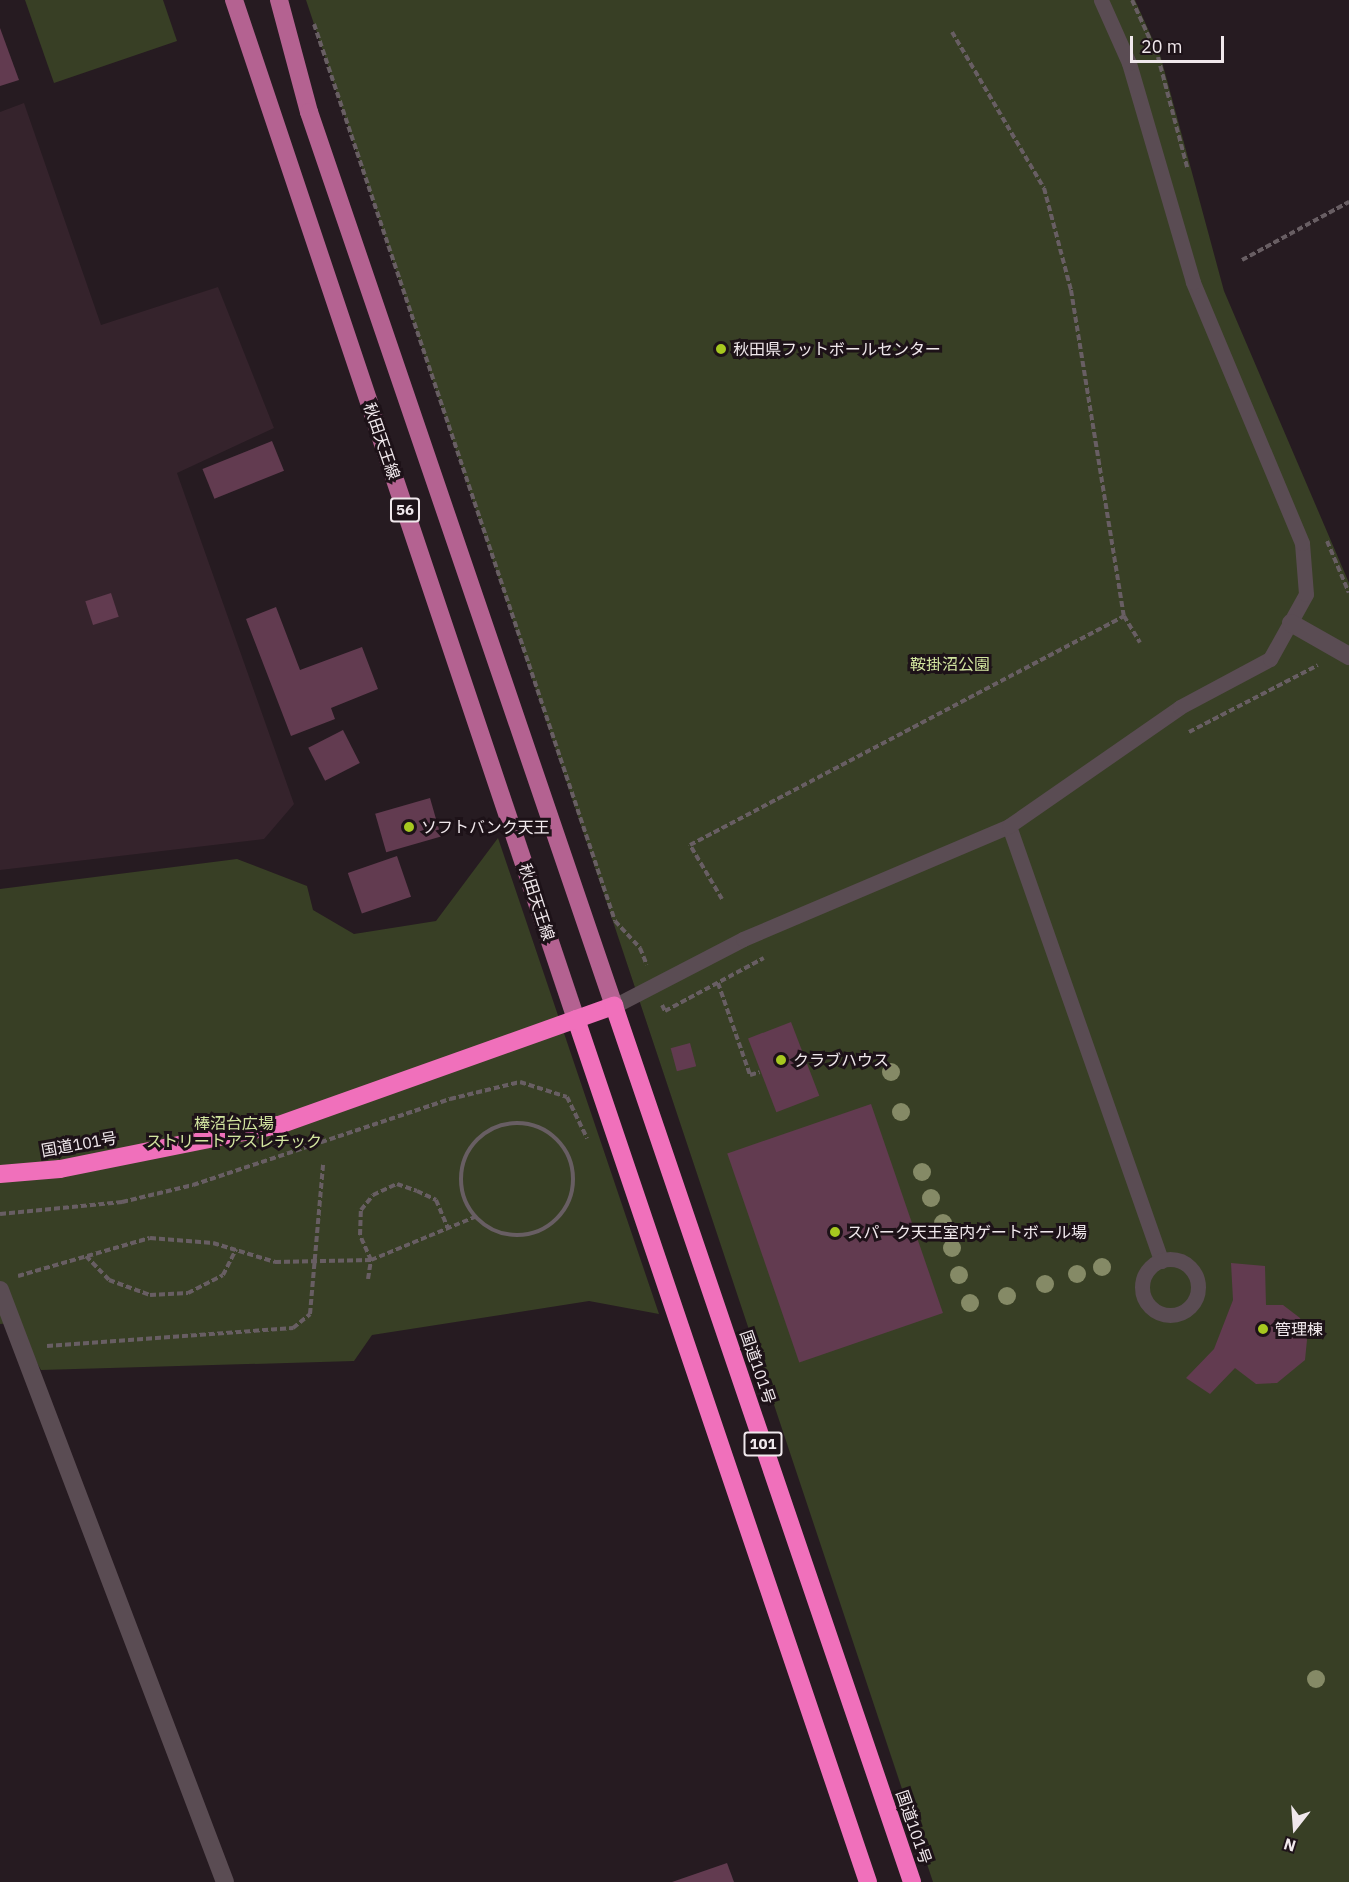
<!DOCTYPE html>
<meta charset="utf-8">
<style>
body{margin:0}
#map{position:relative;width:1349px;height:1882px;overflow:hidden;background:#261b21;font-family:"IBM Plex Sans","Noto Sans JP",sans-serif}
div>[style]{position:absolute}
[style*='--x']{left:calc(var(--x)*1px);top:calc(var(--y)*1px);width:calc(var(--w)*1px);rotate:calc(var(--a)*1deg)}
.built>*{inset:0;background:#35232c}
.green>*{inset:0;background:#383f25}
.building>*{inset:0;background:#623b50;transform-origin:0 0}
.path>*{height:4px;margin-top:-2px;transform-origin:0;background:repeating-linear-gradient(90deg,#685e63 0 6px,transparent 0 9px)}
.path>.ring{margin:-2px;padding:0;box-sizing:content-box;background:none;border:4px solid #685e63;border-radius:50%}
.lane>*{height:15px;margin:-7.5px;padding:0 7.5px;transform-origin:7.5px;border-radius:7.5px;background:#5a4c53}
.lane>.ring{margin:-7.5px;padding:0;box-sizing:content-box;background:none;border:15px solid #5a4c53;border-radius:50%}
.street>*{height:18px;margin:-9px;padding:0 9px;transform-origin:9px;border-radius:9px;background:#5a4c53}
.primary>*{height:18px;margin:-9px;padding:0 9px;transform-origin:9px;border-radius:9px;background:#b46291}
.highway>*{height:18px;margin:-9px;padding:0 9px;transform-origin:9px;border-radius:9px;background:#f070bb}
.trees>*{width:18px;height:18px;margin:-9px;border-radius:50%;background:#858a66}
.dots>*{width:16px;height:16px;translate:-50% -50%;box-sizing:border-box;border:3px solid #1d1218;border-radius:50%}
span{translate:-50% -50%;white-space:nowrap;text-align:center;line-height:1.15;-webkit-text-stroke:6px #1d1218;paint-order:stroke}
.shield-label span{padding:2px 4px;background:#1d1218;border:2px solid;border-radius:4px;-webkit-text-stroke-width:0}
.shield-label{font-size:15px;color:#f0e8ec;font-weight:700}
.poi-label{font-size:16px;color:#f0e8ec}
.left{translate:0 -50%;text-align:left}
.street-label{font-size:16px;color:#f0e8ec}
.park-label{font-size:16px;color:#d2e59f}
.north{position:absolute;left:1265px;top:1798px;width:60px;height:60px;-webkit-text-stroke:4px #1d1218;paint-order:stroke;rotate:197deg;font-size:16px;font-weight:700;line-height:24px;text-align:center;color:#f0e8ec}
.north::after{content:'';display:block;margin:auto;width:21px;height:27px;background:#f0e8ec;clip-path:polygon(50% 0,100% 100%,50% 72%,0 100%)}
.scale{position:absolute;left:1130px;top:36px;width:94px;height:27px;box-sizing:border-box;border:3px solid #f0e8ec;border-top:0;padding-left:8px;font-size:18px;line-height:21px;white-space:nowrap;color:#f0e8ec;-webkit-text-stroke:4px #1d1218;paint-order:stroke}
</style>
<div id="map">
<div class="built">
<div style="clip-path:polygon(24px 103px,101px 325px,218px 287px,274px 428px,177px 473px,294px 804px,264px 839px,0 870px,0 112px)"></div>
</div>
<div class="green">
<div style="clip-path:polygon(25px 0,163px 0,177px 41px,54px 83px)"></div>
<div style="clip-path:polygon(306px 0,1135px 0,1161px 58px,1224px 291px,1349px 583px,1349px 1882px,933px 1882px)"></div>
<div style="clip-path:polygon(498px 838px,659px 1314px,589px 1301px,372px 1335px,354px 1361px,41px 1370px,14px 1323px,0 1324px,0 889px,237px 859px,307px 886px,313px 910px,354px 934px,436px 921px)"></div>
</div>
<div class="building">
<div style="clip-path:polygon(0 28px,19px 80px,0 86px)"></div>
<div style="left:272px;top:441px;width:32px;height:75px;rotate:68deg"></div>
<div style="left:111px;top:593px;width:25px;height:27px;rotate:72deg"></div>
<div style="clip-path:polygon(276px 607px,300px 670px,362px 647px,378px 689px,331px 708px,335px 719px,291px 736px,246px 619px)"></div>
<div style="left:343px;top:730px;width:37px;height:39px;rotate:63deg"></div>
<div style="left:430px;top:798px;width:40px;height:57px;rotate:74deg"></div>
<div style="left:397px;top:856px;width:43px;height:52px;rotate:71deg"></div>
<div style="left:791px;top:1022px;width:79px;height:46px;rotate:69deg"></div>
<div style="left:690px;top:1043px;width:24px;height:20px;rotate:75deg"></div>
<div style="left:871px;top:1104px;width:221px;height:152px;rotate:71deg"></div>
<div style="clip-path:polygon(1231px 1263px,1265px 1266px,1266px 1305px,1283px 1305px,1300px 1318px,1307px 1340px,1305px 1360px,1277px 1383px,1256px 1384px,1235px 1368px,1210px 1394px,1186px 1378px,1214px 1349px,1233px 1300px)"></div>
<div style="clip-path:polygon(727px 1863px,734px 1882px,672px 1882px)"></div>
</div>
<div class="path">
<div style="--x:1132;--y:0;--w:63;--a:65.5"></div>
<div style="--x:1158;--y:57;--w:114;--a:75.2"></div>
<div style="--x:314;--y:24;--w:946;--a:71.45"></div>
<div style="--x:615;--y:921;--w:37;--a:47"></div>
<div style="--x:640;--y:948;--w:18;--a:68"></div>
<div style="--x:952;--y:32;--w:181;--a:59.5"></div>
<div style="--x:1044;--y:188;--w:106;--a:75.2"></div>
<div style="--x:1071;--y:290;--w:330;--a:80.8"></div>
<div style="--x:1124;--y:616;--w:31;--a:59"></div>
<div style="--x:1242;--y:260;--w:122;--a:-28.5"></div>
<div style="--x:1327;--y:541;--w:56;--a:67.1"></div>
<div style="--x:1189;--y:732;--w:145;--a:-27.4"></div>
<div style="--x:722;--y:899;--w:63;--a:-120.7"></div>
<div style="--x:690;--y:845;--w:491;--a:-27.8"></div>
<div style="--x:718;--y:983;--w:97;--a:70.8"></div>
<div style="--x:750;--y:1075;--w:10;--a:-17"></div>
<div style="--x:662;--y:1005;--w:7;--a:63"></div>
<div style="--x:665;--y:1011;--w:112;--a:-28.2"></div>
<div class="ring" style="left:461px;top:1123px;width:108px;height:108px"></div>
<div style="--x:0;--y:1214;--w:123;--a:-5.6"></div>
<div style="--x:122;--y:1202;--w:73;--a:-13.5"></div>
<div style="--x:193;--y:1185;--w:271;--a:-18.5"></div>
<div style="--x:450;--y:1099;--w:72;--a:-13.7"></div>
<div style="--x:520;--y:1082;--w:49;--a:17.7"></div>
<div style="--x:567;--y:1097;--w:46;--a:64"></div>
<div style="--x:86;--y:1256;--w:33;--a:46"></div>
<div style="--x:109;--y:1280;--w:44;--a:20.1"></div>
<div style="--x:150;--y:1295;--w:38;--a:-3"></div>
<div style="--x:188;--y:1293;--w:39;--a:-27"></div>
<div style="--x:223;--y:1275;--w:29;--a:-63"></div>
<div style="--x:18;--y:1276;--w:137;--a:-16.1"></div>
<div style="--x:150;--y:1238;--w:63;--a:4.5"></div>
<div style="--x:213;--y:1243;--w:65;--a:17"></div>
<div style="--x:275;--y:1262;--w:96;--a:-1.2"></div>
<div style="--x:371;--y:1260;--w:113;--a:-22.5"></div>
<div style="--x:368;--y:1279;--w:19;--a:-81"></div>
<div style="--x:371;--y:1260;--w:27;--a:-114"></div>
<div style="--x:360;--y:1235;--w:25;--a:-88"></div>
<div style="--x:361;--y:1210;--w:19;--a:-51"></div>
<div style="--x:373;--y:1195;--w:26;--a:-25"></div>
<div style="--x:397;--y:1184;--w:21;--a:19"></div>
<div style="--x:417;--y:1191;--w:21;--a:25"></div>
<div style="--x:436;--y:1200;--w:30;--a:67"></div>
<div style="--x:47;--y:1346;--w:247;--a:-4.2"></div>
<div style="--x:293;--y:1328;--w:22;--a:-39"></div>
<div style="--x:310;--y:1314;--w:150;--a:-85"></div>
</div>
<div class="lane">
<div style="--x:1009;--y:826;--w:461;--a:70.7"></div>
<div style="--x:614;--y:1006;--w:145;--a:-27.4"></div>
<div style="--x:743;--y:939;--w:289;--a:-23"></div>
<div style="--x:1009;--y:826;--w:208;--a:-34.8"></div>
<div style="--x:1180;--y:707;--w:102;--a:-28.1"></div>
<div style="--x:1270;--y:659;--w:74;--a:-61"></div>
<div style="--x:1306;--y:594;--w:51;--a:-94.5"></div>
<div style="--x:1302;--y:543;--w:283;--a:-112.7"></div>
<div style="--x:1193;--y:282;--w:228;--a:-106.3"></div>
<div style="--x:1129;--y:63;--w:69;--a:-114"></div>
<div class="ring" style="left:1142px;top:1259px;width:41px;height:41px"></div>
</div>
<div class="street">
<div style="--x:1291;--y:623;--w:67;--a:29.6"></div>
<div style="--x:0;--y:1290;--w:633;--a:69.19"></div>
</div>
<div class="primary">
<div style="--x:234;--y:0;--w:1075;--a:71.45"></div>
<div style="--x:279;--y:0;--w:116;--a:75"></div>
<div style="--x:309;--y:112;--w:945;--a:71.16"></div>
</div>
<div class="highway">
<div style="--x:576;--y:1019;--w:911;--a:71.31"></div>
<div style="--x:0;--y:1174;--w:60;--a:-4.8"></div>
<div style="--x:60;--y:1169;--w:223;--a:-11.4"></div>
<div style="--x:279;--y:1125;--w:356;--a:-19.6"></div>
<div style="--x:614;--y:1006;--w:925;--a:71.21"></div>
</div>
<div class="trees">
<div style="left:891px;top:1072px"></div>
<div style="left:901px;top:1112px"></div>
<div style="left:922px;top:1172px"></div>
<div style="left:931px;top:1198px"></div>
<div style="left:943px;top:1223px"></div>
<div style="left:952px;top:1248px"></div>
<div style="left:1102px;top:1267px"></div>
<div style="left:1077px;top:1274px"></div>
<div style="left:959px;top:1275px"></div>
<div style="left:1045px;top:1284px"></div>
<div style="left:1007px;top:1296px"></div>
<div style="left:970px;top:1303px"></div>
<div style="left:1316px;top:1679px"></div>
</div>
<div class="dots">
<div style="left:721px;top:349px;background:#a7c81f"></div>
<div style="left:409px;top:827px;background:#a7c81f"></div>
<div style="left:781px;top:1060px;background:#a7c81f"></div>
<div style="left:835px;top:1232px;background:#a7c81f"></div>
<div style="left:1263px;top:1329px;background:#a7c81f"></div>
</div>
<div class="shield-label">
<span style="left:405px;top:510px">56</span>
<span style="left:763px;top:1444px">101</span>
</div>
<div class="poi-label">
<span class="left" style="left:733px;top:349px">秋田県フットボールセンター</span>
<span class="left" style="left:421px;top:827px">ソフトバンク天王</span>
<span class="left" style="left:793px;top:1060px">クラブハウス</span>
<span class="left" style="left:847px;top:1232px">スパーク天王室内ゲートボール場</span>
<span class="left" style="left:1275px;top:1329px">管理棟</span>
</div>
<div class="street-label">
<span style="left:382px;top:441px;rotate:71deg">秋田天王線</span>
<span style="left:537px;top:902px;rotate:72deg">秋田天王線</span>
<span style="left:79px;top:1144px;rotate:-10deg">国道101号</span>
<span style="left:758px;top:1367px;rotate:71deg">国道101号</span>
<span style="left:914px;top:1827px;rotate:71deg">国道101号</span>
</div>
<div class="park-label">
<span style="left:950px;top:664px">鞍掛沼公園</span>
<span style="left:234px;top:1132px">棒沼台広場<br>ストリートアスレチック</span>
</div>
<div class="north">N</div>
<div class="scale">20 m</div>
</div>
